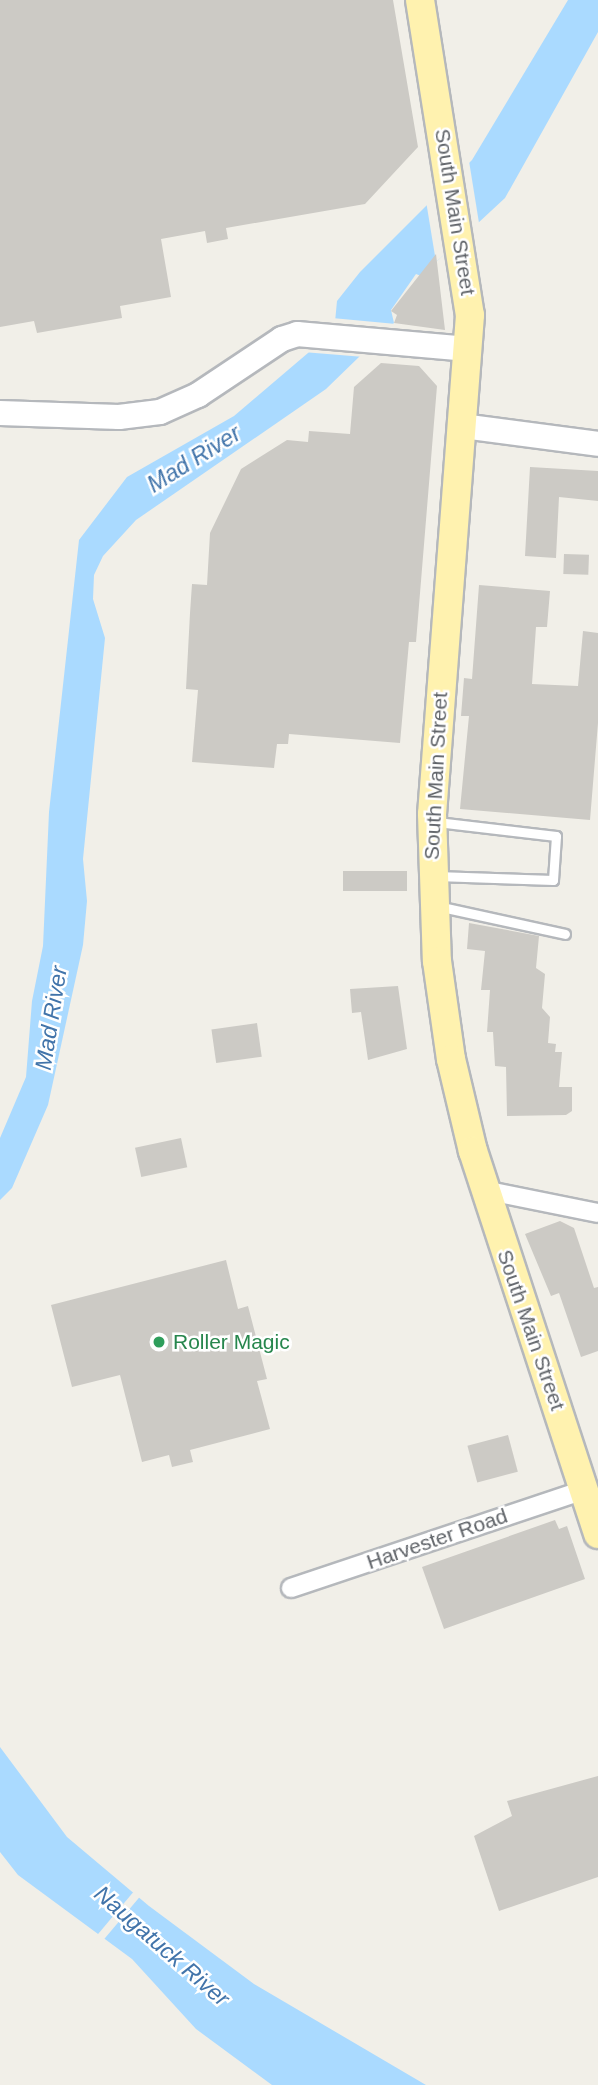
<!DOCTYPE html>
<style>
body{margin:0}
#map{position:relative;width:598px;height:2085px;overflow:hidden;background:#f1efe8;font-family:Arial,sans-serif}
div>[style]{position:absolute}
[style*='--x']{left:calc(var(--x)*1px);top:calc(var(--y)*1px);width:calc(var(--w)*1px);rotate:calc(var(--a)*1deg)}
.water>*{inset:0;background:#aadaff}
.pier>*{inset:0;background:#f1efe8;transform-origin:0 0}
.building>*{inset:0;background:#cccac5;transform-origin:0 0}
.roads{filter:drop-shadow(2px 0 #b5b8bc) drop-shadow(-2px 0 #b5b8bc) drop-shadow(0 2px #b5b8bc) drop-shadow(0 -2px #b5b8bc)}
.service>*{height:9px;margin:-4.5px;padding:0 4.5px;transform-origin:4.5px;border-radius:4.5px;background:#fff}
.minor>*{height:18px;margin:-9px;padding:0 9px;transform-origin:9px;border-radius:9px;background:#fff}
.secondary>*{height:24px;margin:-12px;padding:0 12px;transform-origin:12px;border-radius:12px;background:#fff}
.primary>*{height:28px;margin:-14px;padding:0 14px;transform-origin:14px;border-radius:14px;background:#fff2af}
.dots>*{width:19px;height:19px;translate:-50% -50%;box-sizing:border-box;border:4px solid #fff;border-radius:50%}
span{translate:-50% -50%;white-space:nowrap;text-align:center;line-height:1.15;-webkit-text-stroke:5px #fff;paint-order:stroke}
.street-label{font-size:21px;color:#5f6368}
.leisure-label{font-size:21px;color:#27864d}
.left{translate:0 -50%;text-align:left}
.water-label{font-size:23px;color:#4174aa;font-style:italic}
</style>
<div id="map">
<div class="water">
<div style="clip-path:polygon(568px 0,598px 0,598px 32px,505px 198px,421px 276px,416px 274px,391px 310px,394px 323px,326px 389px,136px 520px,103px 556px,94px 575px,93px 599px,105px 638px,83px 859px,87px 901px,83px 945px,48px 1105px,12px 1188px,0 1200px,0 1138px,26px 1077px,32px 1001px,43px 946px,49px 812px,79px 540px,127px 477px,234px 416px,308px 353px,335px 322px,337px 301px,360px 272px,472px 160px)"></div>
<div style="clip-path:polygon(0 1747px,67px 1837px,149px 1906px,254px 1984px,426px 2085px,272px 2085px,196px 2029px,132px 1959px,18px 1875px,0 1852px)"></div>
</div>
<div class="pier">
<div style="clip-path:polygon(469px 161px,479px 223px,436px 262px,426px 201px)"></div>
<div style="clip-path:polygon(332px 318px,396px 324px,364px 357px,303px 352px)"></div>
<div style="left:135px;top:1890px;width:8px;height:61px;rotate:40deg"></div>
</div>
<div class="building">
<div style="clip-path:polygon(0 0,393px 0,418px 147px,365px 204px,226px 228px,228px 239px,207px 243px,205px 231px,161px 239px,171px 297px,120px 306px,122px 318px,37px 333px,34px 321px,0 327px)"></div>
<div style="clip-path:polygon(436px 254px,445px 330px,394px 323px,397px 315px,391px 311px)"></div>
<div style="clip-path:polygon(381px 363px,419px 366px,437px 386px,416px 642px,409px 642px,400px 743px,289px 734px,288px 744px,277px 744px,274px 768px,192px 762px,198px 690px,186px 689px,190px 613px,192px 584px,207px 585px,210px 533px,241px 469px,287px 440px,308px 442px,309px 431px,350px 434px,354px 387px)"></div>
<div style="clip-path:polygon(530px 467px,598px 471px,598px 501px,559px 497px,556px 558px,525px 556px)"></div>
<div style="left:564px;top:554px;width:25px;height:20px;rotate:2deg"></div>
<div style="clip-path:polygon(479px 585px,550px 591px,547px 627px,536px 627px,532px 684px,578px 686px,583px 631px,598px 633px,598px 723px,590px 820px,460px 809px,469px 716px,461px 716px,464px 678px,472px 679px)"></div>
<div style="left:343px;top:871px;width:64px;height:20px"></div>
<div style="clip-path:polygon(469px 923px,539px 936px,536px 968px,545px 974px,542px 1008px,550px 1017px,548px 1043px,556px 1044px,555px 1052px,562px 1052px,559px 1087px,572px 1087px,572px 1111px,566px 1115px,507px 1116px,506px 1067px,495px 1066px,493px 1032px,487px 1032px,490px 990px,481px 990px,485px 951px,467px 949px)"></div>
<div style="clip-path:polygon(398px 986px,407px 1049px,368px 1060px,361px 1012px,352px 1013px,350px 989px)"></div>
<div style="left:257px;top:1023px;width:34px;height:46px;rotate:82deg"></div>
<div style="left:181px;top:1138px;width:30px;height:47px;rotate:78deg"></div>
<div style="clip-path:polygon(560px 1221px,574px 1228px,594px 1288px,598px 1287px,598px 1351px,581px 1357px,559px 1293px,551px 1296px,525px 1234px)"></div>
<div style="clip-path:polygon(226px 1260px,238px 1309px,248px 1306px,267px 1379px,257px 1381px,270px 1429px,190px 1450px,193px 1462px,172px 1467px,169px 1455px,142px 1462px,120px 1375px,72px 1387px,51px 1305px)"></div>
<div style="left:508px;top:1435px;width:38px;height:42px;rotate:75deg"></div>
<div style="clip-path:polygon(555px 1520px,559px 1529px,567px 1526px,585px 1579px,444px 1629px,422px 1567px)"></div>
<div style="clip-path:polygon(598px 1776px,598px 1877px,499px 1911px,474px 1836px,512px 1816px,507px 1801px)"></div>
</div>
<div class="roads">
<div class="service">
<div style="--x:436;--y:876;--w:117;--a:2"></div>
<div style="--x:553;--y:880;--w:44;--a:-86.1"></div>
<div style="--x:556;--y:836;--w:120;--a:-173.3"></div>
<div style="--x:437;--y:906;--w:131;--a:12.3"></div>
</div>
<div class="minor">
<div style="--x:484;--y:1190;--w:116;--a:11.4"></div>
<div style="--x:291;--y:1588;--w:309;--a:-18.5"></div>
</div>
<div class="secondary">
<div style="--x:0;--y:413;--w:119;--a:1.9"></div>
<div style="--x:119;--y:417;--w:41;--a:-7"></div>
<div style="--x:160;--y:412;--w:42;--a:-24.1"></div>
<div style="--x:198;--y:395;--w:101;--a:-33.7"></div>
<div style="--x:282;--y:339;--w:16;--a:-18"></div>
<div style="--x:297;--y:334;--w:172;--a:5"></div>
<div style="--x:462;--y:426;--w:137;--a:7.5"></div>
</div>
<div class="primary">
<div style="--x:420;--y:0;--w:319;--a:81"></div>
<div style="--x:470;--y:315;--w:500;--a:94.35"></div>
<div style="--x:432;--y:814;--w:147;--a:88.1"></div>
<div style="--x:437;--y:961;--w:99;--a:81.9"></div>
<div style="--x:451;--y:1059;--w:95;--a:76.6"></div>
<div style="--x:473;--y:1151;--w:403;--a:71.9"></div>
</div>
</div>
<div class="dots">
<div style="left:159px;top:1342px;background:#2e9e5b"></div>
</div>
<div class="street-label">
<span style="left:455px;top:212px;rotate:81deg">South Main Street</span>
<span style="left:436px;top:776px;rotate:-87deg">South Main Street</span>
<span style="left:531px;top:1330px;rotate:71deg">South Main Street</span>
<span style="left:437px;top:1539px;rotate:-19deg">Harvester Road</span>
</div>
<div class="leisure-label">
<span class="left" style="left:173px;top:1342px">Roller Magic</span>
</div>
<div class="water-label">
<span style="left:194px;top:459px;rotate:-32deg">Mad River</span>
<span style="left:51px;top:1018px;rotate:-81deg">Mad River</span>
<span style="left:162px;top:1946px;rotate:41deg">Naugatuck River</span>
</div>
</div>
